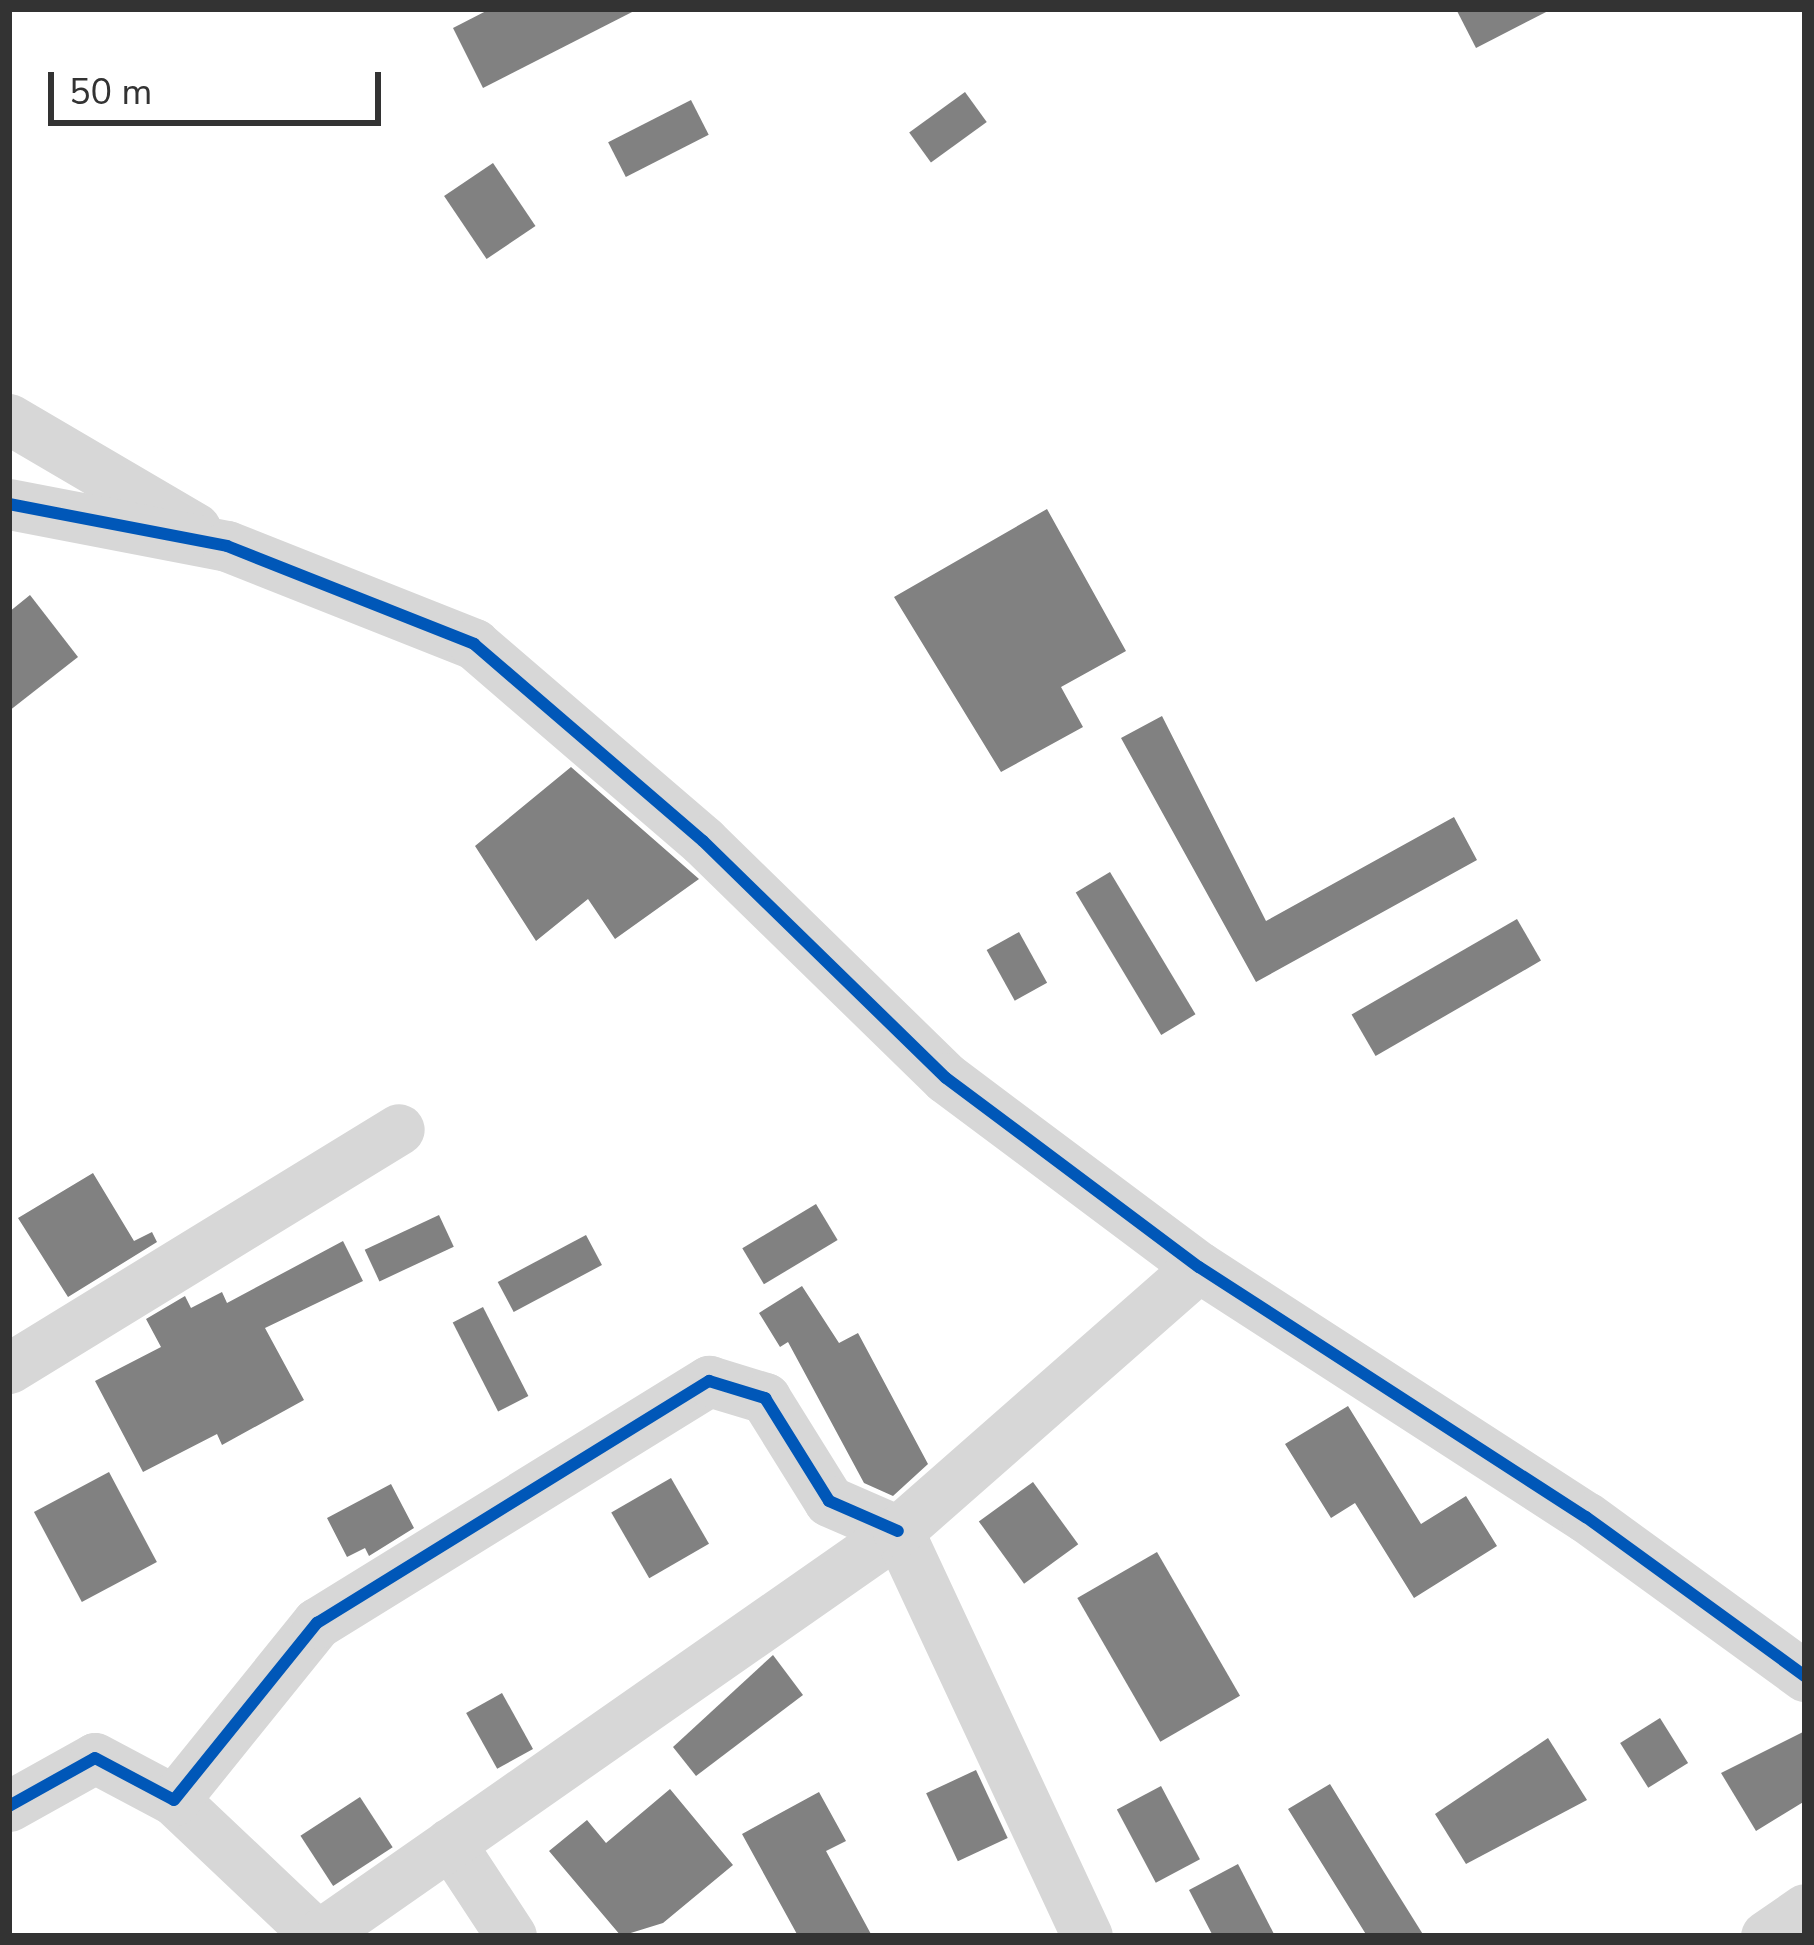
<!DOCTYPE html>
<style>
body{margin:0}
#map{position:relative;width:1814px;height:1945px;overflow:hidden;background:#fff;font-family:"Nunito Sans",sans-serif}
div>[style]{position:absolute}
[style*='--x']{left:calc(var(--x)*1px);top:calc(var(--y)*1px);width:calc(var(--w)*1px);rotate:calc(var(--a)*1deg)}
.building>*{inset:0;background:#818181;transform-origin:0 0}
.street>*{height:51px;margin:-25.5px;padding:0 25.5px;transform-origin:25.5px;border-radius:25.5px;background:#d7d7d7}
.cycleway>*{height:12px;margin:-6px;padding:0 6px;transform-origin:6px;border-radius:6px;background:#0057b8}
span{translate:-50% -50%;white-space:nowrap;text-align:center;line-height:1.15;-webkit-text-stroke:12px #fff;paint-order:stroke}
.frame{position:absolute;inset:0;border:12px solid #333;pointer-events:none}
.scale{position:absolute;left:48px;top:72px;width:333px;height:54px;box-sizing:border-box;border:6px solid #333;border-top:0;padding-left:15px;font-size:36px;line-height:42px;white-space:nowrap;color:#333;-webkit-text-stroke:9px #fff;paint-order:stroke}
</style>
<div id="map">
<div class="building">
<div style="clip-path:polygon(490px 9px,638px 9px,483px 88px,453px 28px)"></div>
<div style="clip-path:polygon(1456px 9px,1552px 9px,1476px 48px)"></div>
<div style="left:965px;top:92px;width:37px;height:69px;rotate:54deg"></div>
<div style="left:691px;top:100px;width:39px;height:93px;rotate:63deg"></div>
<div style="left:493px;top:163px;width:76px;height:59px;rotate:56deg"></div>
<div style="clip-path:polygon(1047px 509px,1126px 651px,1061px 687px,1083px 727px,1001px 772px,894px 597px)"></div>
<div style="clip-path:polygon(30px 595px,78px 657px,9px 711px,9px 612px)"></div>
<div style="clip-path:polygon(1162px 716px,1266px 921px,1454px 817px,1477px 860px,1256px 982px,1121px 738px)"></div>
<div style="clip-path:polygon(571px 767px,699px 879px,615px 939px,588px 899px,536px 941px,475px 846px)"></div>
<div style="left:1110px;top:872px;width:166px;height:40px;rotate:59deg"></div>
<div style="left:1517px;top:919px;width:48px;height:191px;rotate:60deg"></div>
<div style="left:1019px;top:932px;width:58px;height:37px;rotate:61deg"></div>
<div style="clip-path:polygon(93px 1173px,134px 1241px,152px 1232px,157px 1242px,68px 1297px,18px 1218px)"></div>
<div style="left:816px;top:1204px;width:42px;height:86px;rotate:59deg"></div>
<div style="left:439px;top:1215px;width:35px;height:82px;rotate:65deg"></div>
<div style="left:586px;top:1235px;width:34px;height:100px;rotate:62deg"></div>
<div style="clip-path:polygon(343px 1241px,363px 1281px,265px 1328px,304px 1400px,222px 1445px,217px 1434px,143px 1472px,95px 1381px,161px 1347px,146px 1319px,185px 1296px,191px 1308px,222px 1292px,227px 1303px)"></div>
<div style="clip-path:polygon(802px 1286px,839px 1343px,858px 1333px,928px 1464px,893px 1496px,864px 1483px,788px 1342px,780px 1347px,759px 1313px)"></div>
<div style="left:483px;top:1307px;width:100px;height:34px;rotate:63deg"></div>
<div style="clip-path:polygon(1348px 1406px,1421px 1524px,1466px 1496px,1497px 1546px,1414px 1598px,1355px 1503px,1331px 1518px,1285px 1444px)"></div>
<div style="left:109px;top:1472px;width:102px;height:85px;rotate:62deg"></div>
<div style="left:671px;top:1478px;width:76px;height:69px;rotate:60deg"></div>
<div style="left:1033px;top:1482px;width:77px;height:67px;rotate:54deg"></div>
<div style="clip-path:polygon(391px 1484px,414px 1528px,369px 1556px,365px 1548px,347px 1557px,327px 1518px)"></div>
<div style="left:1157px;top:1552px;width:166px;height:92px;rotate:60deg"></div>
<div style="clip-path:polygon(773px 1655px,803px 1695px,696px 1776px,673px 1747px)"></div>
<div style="left:502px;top:1693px;width:64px;height:41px;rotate:61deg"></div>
<div style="left:1660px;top:1718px;width:53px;height:47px;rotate:58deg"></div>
<div style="clip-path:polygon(1805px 1731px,1805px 1801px,1756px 1831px,1721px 1773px)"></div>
<div style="clip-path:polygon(1548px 1738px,1587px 1800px,1466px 1864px,1435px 1814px)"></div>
<div style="left:976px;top:1770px;width:75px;height:55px;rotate:65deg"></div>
<div style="clip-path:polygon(1330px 1784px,1384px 1872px,1424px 1936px,1367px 1936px,1288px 1809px)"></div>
<div style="left:1161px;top:1786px;width:83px;height:50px;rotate:62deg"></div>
<div style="clip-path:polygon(670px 1789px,733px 1865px,663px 1923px,621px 1936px,549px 1851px,587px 1820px,606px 1843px)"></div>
<div style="clip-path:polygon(819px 1792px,846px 1841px,826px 1851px,872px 1936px,798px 1936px,742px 1834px)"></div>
<div style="left:360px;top:1797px;width:60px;height:71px;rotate:57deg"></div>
<div style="clip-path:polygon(1238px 1864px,1275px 1936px,1213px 1936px,1189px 1890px)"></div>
</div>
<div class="street">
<div style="--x:9;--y:419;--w:216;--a:30.4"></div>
<div style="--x:9;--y:504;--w:222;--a:10.9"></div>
<div style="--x:227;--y:546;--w:266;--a:21.6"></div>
<div style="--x:474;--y:644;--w:302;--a:40.7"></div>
<div style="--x:703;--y:841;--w:339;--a:44.3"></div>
<div style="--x:946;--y:1078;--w:316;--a:36.8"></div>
<div style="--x:1199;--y:1267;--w:461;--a:32.9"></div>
<div style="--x:1586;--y:1517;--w:271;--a:36"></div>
<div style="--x:9;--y:1368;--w:457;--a:-31.5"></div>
<div style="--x:174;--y:1800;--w:198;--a:43.4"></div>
<div style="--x:9;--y:1806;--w:98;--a:-29.2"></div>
<div style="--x:95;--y:1758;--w:89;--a:28"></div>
<div style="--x:174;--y:1800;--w:228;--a:-51.1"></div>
<div style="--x:317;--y:1623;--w:461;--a:-31.7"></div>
<div style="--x:709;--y:1381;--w:59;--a:16.9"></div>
<div style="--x:765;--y:1398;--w:121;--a:58.1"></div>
<div style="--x:829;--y:1501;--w:75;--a:23.5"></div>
<div style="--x:450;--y:1843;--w:111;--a:56.7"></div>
<div style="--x:322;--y:1933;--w:702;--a:-34.91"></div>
<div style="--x:1087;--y:1936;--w:447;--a:-115"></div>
<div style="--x:898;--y:1531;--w:400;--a:-41.3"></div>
<div style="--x:1766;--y:1936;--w:47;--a:-34.7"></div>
</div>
<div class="cycleway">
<div style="--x:9;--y:504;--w:222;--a:10.9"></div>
<div style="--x:227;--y:546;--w:266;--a:21.6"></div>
<div style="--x:474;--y:644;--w:302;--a:40.7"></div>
<div style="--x:703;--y:841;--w:339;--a:44.3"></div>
<div style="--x:946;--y:1078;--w:316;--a:36.8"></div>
<div style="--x:1199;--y:1267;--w:461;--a:32.9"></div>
<div style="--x:1586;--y:1517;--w:271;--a:36"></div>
<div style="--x:9;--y:1806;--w:98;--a:-29.2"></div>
<div style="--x:95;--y:1758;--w:89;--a:28"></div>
<div style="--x:174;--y:1800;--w:228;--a:-51.1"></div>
<div style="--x:317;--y:1623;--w:461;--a:-31.7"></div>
<div style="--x:709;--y:1381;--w:59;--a:16.9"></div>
<div style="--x:765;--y:1398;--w:121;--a:58.1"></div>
<div style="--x:829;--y:1501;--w:75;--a:23.5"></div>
</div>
<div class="frame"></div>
<div class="scale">50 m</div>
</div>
